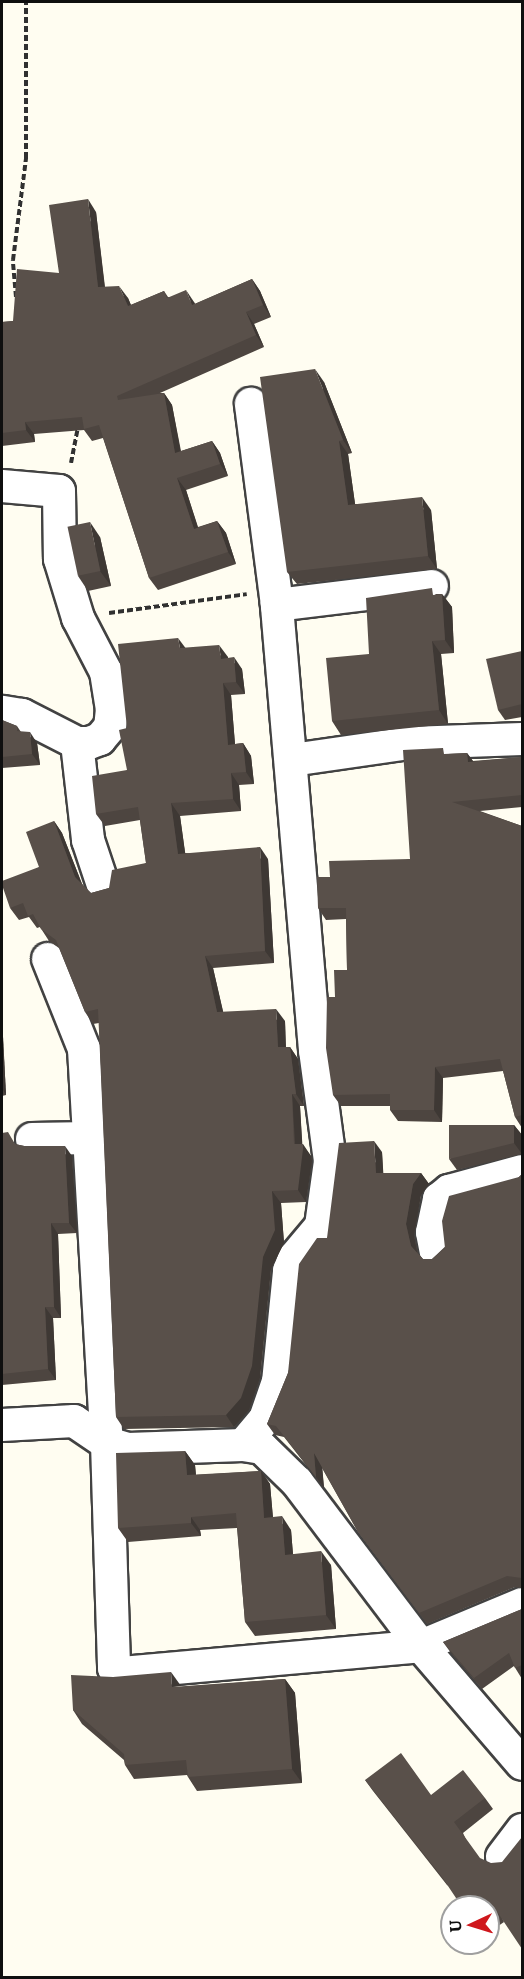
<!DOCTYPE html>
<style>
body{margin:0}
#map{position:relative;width:524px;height:1979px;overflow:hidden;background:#fffdf1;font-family:Literata,serif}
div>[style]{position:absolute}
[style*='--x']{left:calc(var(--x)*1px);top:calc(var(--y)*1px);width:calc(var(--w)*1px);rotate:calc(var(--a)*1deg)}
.path>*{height:4px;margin-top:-2px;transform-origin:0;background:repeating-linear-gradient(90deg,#313131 0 6px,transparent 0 9px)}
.roads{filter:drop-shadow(2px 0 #424242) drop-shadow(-2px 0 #424242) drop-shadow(0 2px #424242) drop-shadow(0 -2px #424242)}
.street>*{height:32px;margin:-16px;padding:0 16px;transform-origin:16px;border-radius:16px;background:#fff}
.wall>*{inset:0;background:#4d4540}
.shaded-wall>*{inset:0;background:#3e3834}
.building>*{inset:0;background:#59504a;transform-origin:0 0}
span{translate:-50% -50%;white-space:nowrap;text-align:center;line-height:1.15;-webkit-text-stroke:6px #fff;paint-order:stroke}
.frame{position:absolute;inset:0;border:3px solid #0f0f0f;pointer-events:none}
.north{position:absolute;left:440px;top:1895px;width:60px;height:60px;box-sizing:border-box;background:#fff;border:2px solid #9f9f9f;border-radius:50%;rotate:266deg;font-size:16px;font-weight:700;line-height:24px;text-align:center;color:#0f0f0f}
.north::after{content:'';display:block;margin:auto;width:21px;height:27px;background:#cf171c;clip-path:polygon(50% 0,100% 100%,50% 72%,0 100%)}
</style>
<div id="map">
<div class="path">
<div style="--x:16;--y:297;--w:37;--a:-95"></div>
<div style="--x:13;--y:260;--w:103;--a:-82.7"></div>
<div style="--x:26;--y:158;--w:156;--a:-90"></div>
<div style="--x:71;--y:463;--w:38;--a:-79"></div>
<div style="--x:109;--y:613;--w:139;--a:-7.8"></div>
</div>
<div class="roads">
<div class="street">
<div style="--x:2;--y:486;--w:57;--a:5"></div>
<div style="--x:59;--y:491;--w:68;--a:89.2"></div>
<div style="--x:60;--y:559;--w:62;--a:73"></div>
<div style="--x:78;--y:618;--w:61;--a:62.6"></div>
<div style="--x:106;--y:672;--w:37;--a:81"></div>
<div style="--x:112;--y:709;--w:18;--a:96"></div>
<div style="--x:110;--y:727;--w:16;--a:130"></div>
<div style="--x:100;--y:739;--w:12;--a:160"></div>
<div style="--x:89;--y:743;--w:12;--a:180"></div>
<div style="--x:77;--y:743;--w:62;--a:-153"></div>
<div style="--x:22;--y:715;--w:20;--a:-171"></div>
<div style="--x:277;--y:605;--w:156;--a:-7"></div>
<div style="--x:77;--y:743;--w:98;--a:83.5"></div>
<div style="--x:88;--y:840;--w:51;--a:71.6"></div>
<div style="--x:292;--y:760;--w:119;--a:-8.2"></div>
<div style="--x:410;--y:743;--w:112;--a:-2"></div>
<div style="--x:48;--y:959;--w:97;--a:68.2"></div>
<div style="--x:84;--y:1049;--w:395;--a:86.7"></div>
<div style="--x:107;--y:1443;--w:225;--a:88.2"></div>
<div style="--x:114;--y:1668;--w:9;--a:36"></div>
<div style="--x:121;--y:1673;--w:301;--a:-5.1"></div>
<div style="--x:421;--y:1646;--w:109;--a:-22.6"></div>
<div style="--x:32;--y:1139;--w:58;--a:-1"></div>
<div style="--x:436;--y:1253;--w:21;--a:-101"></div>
<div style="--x:432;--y:1232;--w:34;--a:-78"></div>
<div style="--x:439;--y:1199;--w:13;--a:-39"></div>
<div style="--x:449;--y:1191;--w:76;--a:-15.3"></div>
<div style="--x:2;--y:1425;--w:72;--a:-3.2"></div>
<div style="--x:74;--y:1421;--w:40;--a:34"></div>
<div style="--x:107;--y:1443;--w:22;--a:16"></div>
<div style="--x:128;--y:1449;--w:115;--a:-2"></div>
<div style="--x:243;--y:1445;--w:19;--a:9"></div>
<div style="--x:262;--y:1448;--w:49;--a:44.2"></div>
<div style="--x:297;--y:1482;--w:206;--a:52.9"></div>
<div style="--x:421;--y:1646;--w:155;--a:49.4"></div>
<div style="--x:243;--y:1445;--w:34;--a:-50"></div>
<div style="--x:265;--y:1419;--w:39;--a:-71"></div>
<div style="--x:278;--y:1382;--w:112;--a:-84.3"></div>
<div style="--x:289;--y:1271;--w:14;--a:-69"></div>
<div style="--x:294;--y:1258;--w:42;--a:-49.8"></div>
<div style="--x:321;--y:1226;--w:66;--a:-82.1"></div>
<div style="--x:330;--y:1161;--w:112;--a:-97.7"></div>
<div style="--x:315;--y:1050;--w:447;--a:-94.9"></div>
<div style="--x:277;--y:605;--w:203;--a:-97.4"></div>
<div style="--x:502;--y:1857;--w:34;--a:-53"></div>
</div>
</div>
<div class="wall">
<div style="clip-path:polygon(96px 212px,105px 287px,128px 298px,131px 305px,164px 291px,168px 297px,194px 302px,195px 304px,252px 279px,260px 291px,271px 317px,254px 324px,264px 347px,160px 393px,164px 393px,172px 405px,181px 451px,212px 441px,220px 453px,228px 476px,186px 490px,198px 527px,217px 521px,226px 533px,236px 564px,158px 590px,149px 578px,103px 438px,92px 441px,84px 430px,34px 434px,35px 442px,2px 446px,2px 322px,13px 321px,59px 273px)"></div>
<div style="clip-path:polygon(324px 382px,352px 453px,348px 454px,355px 504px,431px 510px,437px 569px,297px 584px,287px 572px)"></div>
<div style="clip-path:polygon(100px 537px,111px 586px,88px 591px,78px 576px)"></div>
<div style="clip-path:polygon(436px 594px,442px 594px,452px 607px,454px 653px,441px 654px,448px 724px,341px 735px,332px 721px,369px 654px)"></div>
<div style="clip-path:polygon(186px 648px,228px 657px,228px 658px,242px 669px,245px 694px,231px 695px,235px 744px,243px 743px,251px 756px,254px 784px,239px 785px,241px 811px,180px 816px,185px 853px,268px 859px,274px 963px,213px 968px,223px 1012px,285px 1021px,286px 1047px,290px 1047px,298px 1059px,304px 1106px,300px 1106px,302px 1144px,311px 1156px,312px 1161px,306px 1202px,281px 1203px,284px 1243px,271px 1269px,260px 1378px,249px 1410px,234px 1427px,124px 1429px,116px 1417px,99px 1023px,93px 1024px,85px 1012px,59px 948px,49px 941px,40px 927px,37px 928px,29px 917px,19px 920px,10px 908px,39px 867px,54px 821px,62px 833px,82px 884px,91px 893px,109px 888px,146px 863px,140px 820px,105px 826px,96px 814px,127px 770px,127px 728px)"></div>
<div style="clip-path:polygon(522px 651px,522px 717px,505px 720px,498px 710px)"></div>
<div style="clip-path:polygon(2px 720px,17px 726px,21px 732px,37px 743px,40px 765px,2px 768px)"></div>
<div style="clip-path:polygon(467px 753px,473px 761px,522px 757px,522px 807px,480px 811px,522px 826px,522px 1128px,515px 1117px,503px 1071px,443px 1078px,442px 1122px,398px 1121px,390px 1110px,390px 1106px,341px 1106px,333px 1095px,335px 997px,347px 970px,346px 919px,326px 920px,318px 908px,330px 877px,410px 859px,448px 754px)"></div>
<div style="clip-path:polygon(2px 1035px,3px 1037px,6px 1095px,2px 1096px)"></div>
<div style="clip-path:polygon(514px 1125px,522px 1135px,522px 1154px,457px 1170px,449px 1159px)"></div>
<div style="clip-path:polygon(2px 1133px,15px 1144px,72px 1156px,77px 1233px,58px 1234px,61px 1318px,53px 1318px,56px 1380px,2px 1385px)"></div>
<div style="clip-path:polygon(382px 1152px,383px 1173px,421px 1173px,429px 1184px,421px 1195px,414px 1235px,418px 1253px,423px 1259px,432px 1259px,522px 1174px,522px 1588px,515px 1587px,427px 1624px,358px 1532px,322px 1468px,324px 1488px,284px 1437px,275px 1435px,267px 1424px,288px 1373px,327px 1238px)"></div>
<div style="clip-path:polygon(185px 1451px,195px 1465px,196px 1475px,261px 1471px,270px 1484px,273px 1517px,291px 1530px,293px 1554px,331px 1565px,336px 1629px,255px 1636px,245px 1622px,237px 1528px,200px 1530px,201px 1536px,128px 1542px,118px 1528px)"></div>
<div style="clip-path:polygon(522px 1608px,522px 1679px,514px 1666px,482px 1689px,451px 1653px,443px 1642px,522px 1609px)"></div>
<div style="clip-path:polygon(285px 1679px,295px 1693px,302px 1783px,197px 1791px,188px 1777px,187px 1775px,134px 1779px,125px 1765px,124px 1760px,82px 1724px,73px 1710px,181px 1687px)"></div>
<div style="clip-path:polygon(365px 1780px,431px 1795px,485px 1798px,493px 1809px,463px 1833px,504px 1922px,488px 1933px,488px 1907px,447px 1885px,373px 1791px)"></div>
</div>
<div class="shaded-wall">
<div style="clip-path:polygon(88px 199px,96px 212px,106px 299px,98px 287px)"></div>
<div style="clip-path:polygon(252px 279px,260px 291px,271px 317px,263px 305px)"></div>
<div style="clip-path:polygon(119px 286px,128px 298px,136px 318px,128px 306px)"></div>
<div style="clip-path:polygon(186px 290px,194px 302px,201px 317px,192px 305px)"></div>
<div style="clip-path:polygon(246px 312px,254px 324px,264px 347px,256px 335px)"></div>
<div style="clip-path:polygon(315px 369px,324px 382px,352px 453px,343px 440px)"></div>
<div style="clip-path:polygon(164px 393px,172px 405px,183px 465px,175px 453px)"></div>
<div style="clip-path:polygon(25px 422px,34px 434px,35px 442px,26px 430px)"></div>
<div style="clip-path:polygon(212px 441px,220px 453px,228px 476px,220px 464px)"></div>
<div style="clip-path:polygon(339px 441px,348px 454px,357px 518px,348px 505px)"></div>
<div style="clip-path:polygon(177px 478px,186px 490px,202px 541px,194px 529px)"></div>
<div style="clip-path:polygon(422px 497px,431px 510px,437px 569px,428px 556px)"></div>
<div style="clip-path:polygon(217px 521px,226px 533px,236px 564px,228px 552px)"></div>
<div style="clip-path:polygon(90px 522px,100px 537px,111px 586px,100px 571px)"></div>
<div style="clip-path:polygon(442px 594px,452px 607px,454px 653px,445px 640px)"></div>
<div style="clip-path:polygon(178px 638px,187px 650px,180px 648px)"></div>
<div style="clip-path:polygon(432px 641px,441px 654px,448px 724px,439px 710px)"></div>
<div style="clip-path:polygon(219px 645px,228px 657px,229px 671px,221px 659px)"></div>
<div style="clip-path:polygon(234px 657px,242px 669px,245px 694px,236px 682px)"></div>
<div style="clip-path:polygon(223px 683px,231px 695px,236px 757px,228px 745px)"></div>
<div style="clip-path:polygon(30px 732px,37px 743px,40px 765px,32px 754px)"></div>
<div style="clip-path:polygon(243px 743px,251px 756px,254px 784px,246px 772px)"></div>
<div style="clip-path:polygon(467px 753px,475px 764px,468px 762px)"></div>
<div style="clip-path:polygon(231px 773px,239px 785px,241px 811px,233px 799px)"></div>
<div style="clip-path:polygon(171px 803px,180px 816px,187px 866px,178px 854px)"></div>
<div style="clip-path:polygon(54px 821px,62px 833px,84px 889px,75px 877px)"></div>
<div style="clip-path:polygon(260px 847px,268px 859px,274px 963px,265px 951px)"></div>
<div style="clip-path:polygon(205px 956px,213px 968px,226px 1024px,217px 1012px)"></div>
<div style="clip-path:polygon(276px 1009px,285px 1021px,286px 1059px,278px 1047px)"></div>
<div style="clip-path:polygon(2px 1035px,3px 1037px,6px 1095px,2px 1088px)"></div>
<div style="clip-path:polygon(290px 1047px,298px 1059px,304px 1106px,296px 1094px)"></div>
<div style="clip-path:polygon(435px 1067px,443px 1078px,442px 1122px,434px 1110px)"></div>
<div style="clip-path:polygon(292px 1094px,300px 1106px,303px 1155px,303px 1144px,311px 1156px,312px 1161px,306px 1202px,298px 1190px)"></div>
<div style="clip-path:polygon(514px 1125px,522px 1135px,522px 1154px,514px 1143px)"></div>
<div style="clip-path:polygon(374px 1141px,382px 1152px,384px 1184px,376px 1173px)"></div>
<div style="clip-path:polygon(65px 1146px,72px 1156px,77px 1233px,69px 1223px)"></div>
<div style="clip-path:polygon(421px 1173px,429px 1184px,421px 1195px,414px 1235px,418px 1257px,411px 1246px,406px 1224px,413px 1184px)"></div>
<div style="clip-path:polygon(272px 1191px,281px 1203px,284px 1243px,271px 1269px,260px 1378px,249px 1410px,234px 1427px,226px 1415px,263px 1257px)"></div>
<div style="clip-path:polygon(51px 1223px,58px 1234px,61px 1318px,54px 1307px)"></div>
<div style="clip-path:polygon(45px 1307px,53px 1318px,56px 1380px,48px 1369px)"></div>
<div style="clip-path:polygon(185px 1451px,195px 1465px,197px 1489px,187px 1475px)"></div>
<div style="clip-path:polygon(314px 1453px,322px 1464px,324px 1488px,316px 1477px)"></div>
<div style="clip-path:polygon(261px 1471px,270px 1484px,274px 1532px,264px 1518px)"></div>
<div style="clip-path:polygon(282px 1516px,291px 1530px,294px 1568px,285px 1555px)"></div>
<div style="clip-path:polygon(191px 1517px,200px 1530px,201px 1536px,191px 1523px)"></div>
<div style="clip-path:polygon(321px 1551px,331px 1565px,336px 1629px,326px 1615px)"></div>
<div style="clip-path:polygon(171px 1672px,181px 1686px,172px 1687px)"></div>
<div style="clip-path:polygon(285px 1679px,295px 1693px,302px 1783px,292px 1769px)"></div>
</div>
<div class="building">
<div style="clip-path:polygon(88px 199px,98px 287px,119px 286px,128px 306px,164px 291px,167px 298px,186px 290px,192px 305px,252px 279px,263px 305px,246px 312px,256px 335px,117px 396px,118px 400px,164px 393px,175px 453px,212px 441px,220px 464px,177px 478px,194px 529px,217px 521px,228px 552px,149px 578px,99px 425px,84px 429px,82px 417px,25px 422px,26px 430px,2px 433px,2px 322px,13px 321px,17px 269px,59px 273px,49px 205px)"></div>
<div style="clip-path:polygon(315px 369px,343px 440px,339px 441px,348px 505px,422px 497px,428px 556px,287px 572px,260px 377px)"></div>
<div style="left:90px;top:522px;width:50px;height:23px;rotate:78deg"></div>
<div style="clip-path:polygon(432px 588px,433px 595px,442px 594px,445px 640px,432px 641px,439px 710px,332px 721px,326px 658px,369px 654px,366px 598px)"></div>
<div style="clip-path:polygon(178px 638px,180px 648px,219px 645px,221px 659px,234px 657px,236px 682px,223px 683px,228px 745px,243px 743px,246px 772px,231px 773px,233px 799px,171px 803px,178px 854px,260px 847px,265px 951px,205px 956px,217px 1012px,276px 1009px,278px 1047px,290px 1047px,296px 1094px,292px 1094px,294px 1144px,303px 1144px,303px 1149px,298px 1190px,272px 1191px,275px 1230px,263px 1257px,252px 1366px,241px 1398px,226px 1415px,116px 1417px,98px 1009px,85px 1012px,56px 940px,41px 929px,33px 914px,28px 916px,23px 903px,10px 908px,2px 885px,2px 881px,39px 867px,26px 832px,54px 821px,75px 877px,91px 893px,109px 888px,112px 870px,146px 863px,138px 807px,96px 814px,92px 776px,127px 770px,119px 730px,127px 728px,118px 644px)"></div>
<div style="clip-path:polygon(522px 651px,522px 704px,498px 710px,486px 659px)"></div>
<div style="clip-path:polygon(2px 720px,17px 726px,17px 731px,30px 732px,32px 754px,2px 757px)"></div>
<div style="clip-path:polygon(443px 748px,444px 754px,467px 753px,468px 762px,522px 757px,522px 795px,452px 802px,522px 826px,522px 1115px,515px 1117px,500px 1059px,435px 1067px,434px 1110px,390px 1110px,390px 1094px,333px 1095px,326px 1048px,327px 997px,335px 997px,334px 970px,347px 970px,346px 908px,318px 908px,317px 877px,330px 877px,329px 861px,410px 859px,403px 750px)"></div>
<div style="clip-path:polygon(449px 1125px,514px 1125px,514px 1143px,449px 1159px)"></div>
<div style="clip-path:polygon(8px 1132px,15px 1144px,24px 1146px,65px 1146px,69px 1223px,51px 1223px,54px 1307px,45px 1307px,48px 1369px,2px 1374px,2px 1133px)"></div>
<div style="clip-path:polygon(374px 1141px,376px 1173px,421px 1173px,413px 1184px,406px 1224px,411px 1246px,423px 1259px,432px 1259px,445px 1248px,442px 1221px,449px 1196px,519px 1177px,522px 1174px,522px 1578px,507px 1576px,419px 1613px,358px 1532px,314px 1453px,316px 1477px,276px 1426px,267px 1424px,288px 1373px,299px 1264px,317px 1238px,327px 1238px,339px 1143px)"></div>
<div style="clip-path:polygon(185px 1451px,187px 1475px,261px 1471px,264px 1518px,282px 1516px,285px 1555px,321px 1551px,326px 1615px,245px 1622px,236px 1513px,191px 1517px,191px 1523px,118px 1528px,116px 1453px)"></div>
<div style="clip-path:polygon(522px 1608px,522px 1665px,515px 1668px,509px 1653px,474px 1678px,443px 1642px,522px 1609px)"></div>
<div style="clip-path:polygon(171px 1672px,172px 1687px,285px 1679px,292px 1769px,188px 1777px,186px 1760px,125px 1765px,124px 1754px,73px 1710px,71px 1675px,113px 1677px)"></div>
<div style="clip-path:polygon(401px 1753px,431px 1795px,463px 1770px,485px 1798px,454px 1822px,480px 1858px,491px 1863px,502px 1862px,522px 1837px,522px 1949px,496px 1910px,488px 1916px,488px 1907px,462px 1907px,442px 1877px,365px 1780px)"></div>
</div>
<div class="frame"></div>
<div class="north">U</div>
</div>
